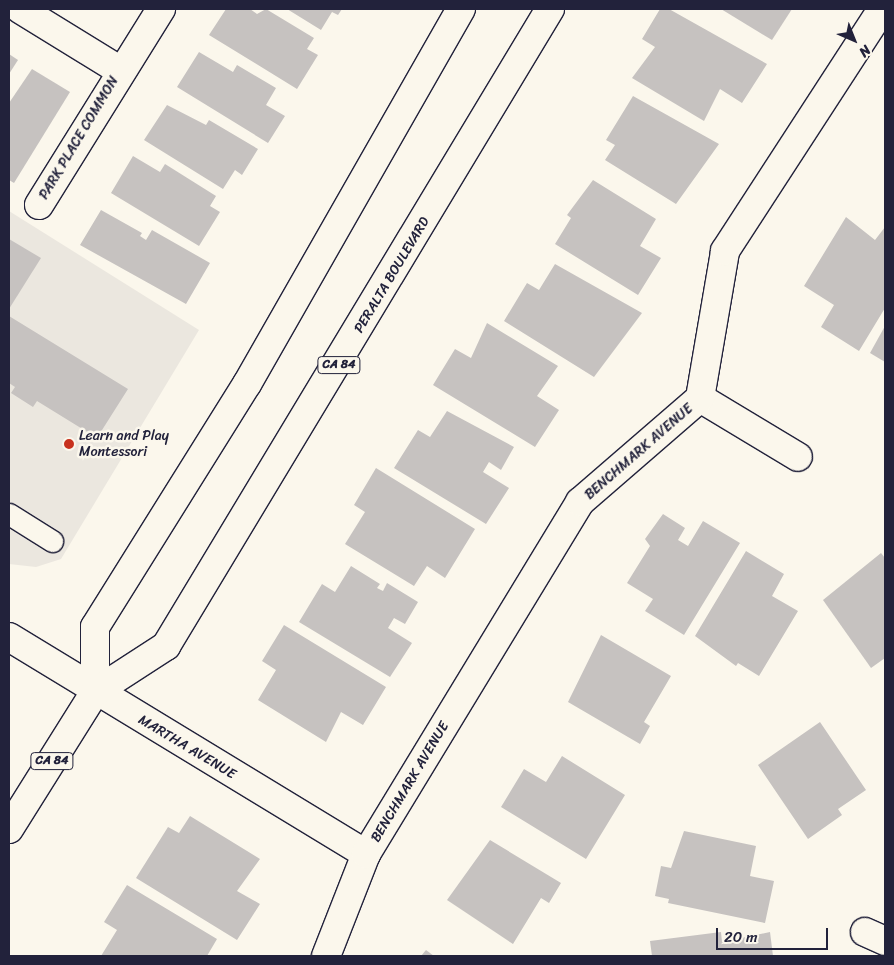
<!DOCTYPE html>
<style>
body{margin:0}
#map{position:relative;width:894px;height:965px;overflow:hidden;background:#fbf7ec;font-family:Sriracha,sans-serif}
div>[style]{position:absolute}
[style*='--x']{left:calc(var(--x)*1px);top:calc(var(--y)*1px);width:calc(var(--w)*1px);rotate:calc(var(--a)*1deg)}
.built>*{inset:0;background:#ebe7df}
.building>*{inset:0;background:#c6c2c0}
.roads{filter:drop-shadow(1px 0 #22223b) drop-shadow(-1px 0 #22223b) drop-shadow(0 1px #22223b) drop-shadow(0 -1px #22223b)}
.lane>*{height:21px;margin:-10.5px;padding:0 10.5px;transform-origin:10.5px;border-radius:10.5px;background:#fbf7ec}
.street>*{height:28px;margin:-14px;padding:0 14px;transform-origin:14px;border-radius:14px;background:#fbf7ec}
.primary>*{height:28px;margin:-14px;padding:0 14px;transform-origin:14px;border-radius:14px;background:#fbf7ec}
.dots>*{width:14px;height:14px;translate:-50% -50%;box-sizing:border-box;border:2px solid #fbf7ec;border-radius:50%}
span{translate:-50% -50%;white-space:nowrap;text-align:center;line-height:1.15;-webkit-text-stroke:5px #fbf7ec;paint-order:stroke}
.shield-label span{padding:1px 4px;background:#fbf7ec;border:1px solid;border-radius:4px;-webkit-text-stroke-width:0}
.shield-label{font-size:12px;color:#22223b;font-weight:700}
.street-label{font-size:14px;color:#22223b}
.poi-label{font-size:14px;color:#22223b}
.left{translate:0 -50%;text-align:left}
.frame{position:absolute;inset:0;border:10px solid #22223b;pointer-events:none}
.north{position:absolute;left:829px;top:15px;width:50px;height:50px;-webkit-text-stroke:4px #fbf7ec;paint-order:stroke;rotate:136deg;font-size:14px;font-weight:700;line-height:20px;text-align:center;color:#22223b}
.north::after{content:'';display:block;margin:auto;width:18px;height:22px;background:#22223b;clip-path:polygon(50% 0,100% 100%,50% 72%,0 100%)}
.scale{position:absolute;left:716px;top:928px;width:112px;height:22px;box-sizing:border-box;border:2px solid #22223b;border-top:0;padding-left:6px;font-size:15px;line-height:18px;white-space:nowrap;color:#22223b;-webkit-text-stroke:4px #fbf7ec;paint-order:stroke}
</style>
<div id="map">
<div class="built">
<div style="clip-path:polygon(9px 211px,199px 330px,61px 559px,36px 567px,9px 564px)"></div>
</div>
<div class="building">
<div style="clip-path:polygon(226px 9px,250px 9px,257px 14px,266px 9px,314px 38px,307px 49px,318px 55px,297px 89px,209px 35px)"></div>
<div style="clip-path:polygon(287px 9px,342px 9px,338px 15px,332px 12px,321px 30px)"></div>
<div style="clip-path:polygon(660px 9px,669px 9px,767px 64px,742px 103px,720px 89px,704px 121px,632px 78px,655px 47px,642px 39px)"></div>
<div style="clip-path:polygon(721px 9px,792px 9px,772px 40px)"></div>
<div style="clip-path:polygon(199px 52px,233px 72px,237px 65px,276px 88px,266px 105px,285px 116px,268px 143px,177px 87px)"></div>
<div style="clip-path:polygon(9px 54px,18px 60px,9px 74px)"></div>
<div style="clip-path:polygon(32px 69px,70px 92px,14px 183px,9px 180px,9px 103px)"></div>
<div style="clip-path:polygon(633px 96px,719px 144px,676px 204px,605px 160px,615px 145px,606px 140px)"></div>
<div style="clip-path:polygon(167px 105px,206px 125px,209px 120px,258px 149px,242px 175px,235px 170px,223px 189px,144px 140px)"></div>
<div style="clip-path:polygon(133px 156px,160px 172px,165px 164px,216px 196px,210px 206px,220px 212px,199px 246px,111px 193px)"></div>
<div style="clip-path:polygon(593px 180px,656px 219px,640px 246px,661px 258px,638px 295px,555px 244px,571px 218px,567px 215px)"></div>
<div style="clip-path:polygon(101px 210px,142px 233px,140px 236px,146px 240px,152px 230px,210px 263px,186px 304px,80px 245px)"></div>
<div style="clip-path:polygon(846px 217px,875px 240px,885px 227px,885px 308px,859px 351px,821px 327px,834px 305px,804px 286px)"></div>
<div style="clip-path:polygon(9px 239px,41px 258px,9px 309px)"></div>
<div style="clip-path:polygon(555px 264px,642px 313px,594px 377px,504px 321px,527px 283px,539px 290px)"></div>
<div style="clip-path:polygon(9px 316px,128px 389px,97px 438px,37px 401px,33px 407px,11px 393px,15px 387px,9px 383px)"></div>
<div style="clip-path:polygon(487px 323px,558px 366px,537px 396px,559px 410px,535px 447px,433px 385px,455px 349px,471px 358px)"></div>
<div style="clip-path:polygon(885px 326px,885px 362px,870px 353px)"></div>
<div style="clip-path:polygon(447px 411px,514px 447px,501px 470px,489px 462px,483px 472px,509px 488px,486px 524px,394px 468px,418px 430px,430px 437px)"></div>
<div style="clip-path:polygon(376px 468px,475px 529px,445px 578px,427px 566px,414px 586px,345px 544px,365px 512px,354px 505px)"></div>
<div style="clip-path:polygon(663px 514px,685px 528px,678px 540px,688px 546px,703px 521px,740px 543px,684px 635px,645px 611px,653px 599px,627px 583px,650px 546px,645px 539px)"></div>
<div style="clip-path:polygon(746px 551px,784px 574px,772px 596px,798px 611px,759px 676px,738px 663px,736px 666px,695px 636px)"></div>
<div style="clip-path:polygon(881px 553px,885px 558px,885px 658px,871px 668px,823px 600px)"></div>
<div style="clip-path:polygon(351px 566px,380px 584px,377px 588px,383px 591px,387px 583px,418px 602px,405px 624px,394px 618px,388px 628px,412px 643px,390px 677px,299px 622px,322px 584px,335px 592px)"></div>
<div style="clip-path:polygon(284px 625px,386px 687px,363px 725px,341px 712px,326px 742px,258px 700px,276px 670px,262px 661px)"></div>
<div style="clip-path:polygon(601px 635px,671px 676px,644px 722px,650px 726px,640px 744px,568px 702px)"></div>
<div style="clip-path:polygon(820px 722px,866px 790px,838px 809px,842px 815px,808px 839px,758px 765px)"></div>
<div style="clip-path:polygon(562px 756px,625px 795px,586px 859px,501px 807px,524px 769px,546px 782px)"></div>
<div style="clip-path:polygon(190px 816px,260px 859px,237px 891px,260px 904px,237px 940px,136px 878px,168px 827px,179px 833px)"></div>
<div style="clip-path:polygon(684px 831px,756px 846px,750px 876px,774px 881px,765px 923px,668px 903px,669px 899px,655px 896px,661px 866px,671px 868px)"></div>
<div style="clip-path:polygon(490px 840px,561px 883px,549px 903px,541px 898px,513px 944px,447px 900px)"></div>
<div style="clip-path:polygon(127px 885px,217px 939px,207px 956px,101px 956px,117px 930px,104px 922px)"></div>
<div style="clip-path:polygon(721px 932px,722px 942px,770px 932px,773px 956px,652px 956px,650px 941px)"></div>
<div style="clip-path:polygon(426px 950px,434px 956px,421px 956px)"></div>
</div>
<div class="roads">
<div class="lane">
<div style="--x:9;--y:514;--w:51;--a:32.1"></div>
</div>
<div class="street">
<div style="--x:20;--y:9;--w:116;--a:31.6"></div>
<div style="--x:39;--y:205;--w:231;--a:-58.1"></div>
<div style="--x:700;--y:398;--w:114;--a:31"></div>
<div style="--x:9;--y:637;--w:418;--a:31.3"></div>
<div style="--x:865;--y:932;--w:22;--a:24"></div>
<div style="--x:326;--y:956;--w:110;--a:-68.6"></div>
<div style="--x:366;--y:854;--w:412;--a:-58.7"></div>
<div style="--x:580;--y:502;--w:159;--a:-40.9"></div>
<div style="--x:700;--y:398;--w:149;--a:-80.3"></div>
<div style="--x:725;--y:251;--w:288;--a:-57"></div>
</div>
<div class="primary">
<div style="--x:95;--y:692;--w:65;--a:-90"></div>
<div style="--x:95;--y:627;--w:287;--a:-58"></div>
<div style="--x:247;--y:384;--w:432;--a:-60.3"></div>
<div style="--x:9;--y:829;--w:162;--a:-57.9"></div>
<div style="--x:95;--y:692;--w:85;--a:-32.9"></div>
<div style="--x:166;--y:646;--w:744;--a:-58.92"></div>
</div>
</div>
<div class="dots">
<div style="left:69px;top:444px;background:#c8321e"></div>
</div>
<div class="shield-label">
<span style="left:339px;top:365px">CA 84</span>
<span style="left:52px;top:761px">CA 84</span>
</div>
<div class="street-label">
<span style="left:79px;top:138px;rotate:-59deg">PARK PLACE COMMON</span>
<span style="left:392px;top:275px;rotate:-59deg">PERALTA BOULEVARD</span>
<span style="left:639px;top:452px;rotate:-41deg">BENCHMARK AVENUE</span>
<span style="left:187px;top:747px;rotate:31deg">MARTHA AVENUE</span>
<span style="left:410px;top:782px;rotate:-59deg">BENCHMARK AVENUE</span>
</div>
<div class="poi-label">
<span class="left" style="left:79px;top:444px">Learn and Play<br>Montessori</span>
</div>
<div class="frame"></div>
<div class="north">N</div>
<div class="scale">20 m</div>
</div>
